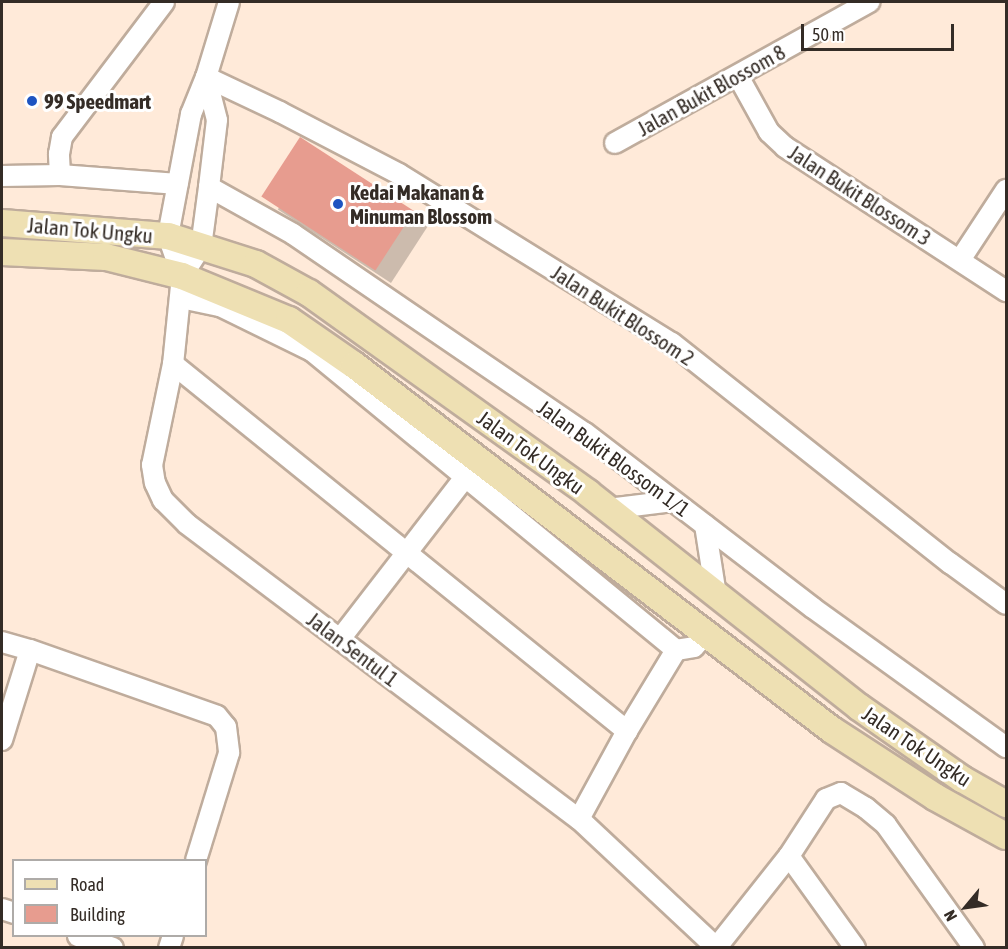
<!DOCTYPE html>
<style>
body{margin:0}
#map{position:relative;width:1008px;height:949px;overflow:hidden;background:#ffead9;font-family:"Asap Condensed",sans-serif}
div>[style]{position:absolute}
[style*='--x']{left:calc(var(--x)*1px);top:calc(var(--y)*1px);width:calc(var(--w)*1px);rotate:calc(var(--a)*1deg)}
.shadow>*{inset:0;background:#0003;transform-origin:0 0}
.building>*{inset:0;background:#e79c8f;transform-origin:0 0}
.roads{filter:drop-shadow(2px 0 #bfac9c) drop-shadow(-2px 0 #bfac9c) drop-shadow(0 2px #bfac9c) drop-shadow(0 -2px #bfac9c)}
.minor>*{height:20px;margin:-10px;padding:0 10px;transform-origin:10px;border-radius:10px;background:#fff}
.major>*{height:26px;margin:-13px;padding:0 13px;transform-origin:13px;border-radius:13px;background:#eee0b3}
.dots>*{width:16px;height:16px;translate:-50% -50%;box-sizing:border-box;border:3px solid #fff;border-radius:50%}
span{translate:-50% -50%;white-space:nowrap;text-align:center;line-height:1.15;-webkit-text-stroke:6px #fff;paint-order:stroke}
.street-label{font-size:21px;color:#342c26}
.poi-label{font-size:21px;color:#342c26;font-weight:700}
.left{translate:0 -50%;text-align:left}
.frame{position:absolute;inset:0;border:3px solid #342c26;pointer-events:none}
.legend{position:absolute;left:12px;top:859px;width:195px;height:78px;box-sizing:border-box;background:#fff;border:2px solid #aeaba8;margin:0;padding:8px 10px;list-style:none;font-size:18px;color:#342c26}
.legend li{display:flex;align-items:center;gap:12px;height:30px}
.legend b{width:30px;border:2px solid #aeaba8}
.north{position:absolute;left:936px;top:877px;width:60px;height:60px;-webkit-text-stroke:4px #fff;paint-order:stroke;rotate:241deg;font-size:16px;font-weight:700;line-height:24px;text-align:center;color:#342c26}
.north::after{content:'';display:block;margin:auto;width:21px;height:27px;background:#342c26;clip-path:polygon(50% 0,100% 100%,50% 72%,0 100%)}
.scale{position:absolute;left:801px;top:24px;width:153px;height:27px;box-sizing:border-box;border:3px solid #342c26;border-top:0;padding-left:8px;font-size:18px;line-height:21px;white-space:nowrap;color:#342c26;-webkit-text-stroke:4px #fff;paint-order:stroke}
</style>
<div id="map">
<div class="shadow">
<div style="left:317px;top:149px;width:135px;height:72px;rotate:33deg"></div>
</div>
<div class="building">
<div style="left:300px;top:137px;width:136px;height:71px;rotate:33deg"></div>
</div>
<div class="roads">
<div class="minor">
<div style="--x:229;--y:2;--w:78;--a:107"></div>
<div style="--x:206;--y:77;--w:40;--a:112"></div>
<div style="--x:191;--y:114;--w:124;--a:100.7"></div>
<div style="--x:168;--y:236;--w:42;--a:70.7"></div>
<div style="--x:182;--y:276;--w:88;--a:95.8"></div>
<div style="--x:173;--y:364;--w:103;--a:101.7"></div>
<div style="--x:152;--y:465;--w:18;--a:81"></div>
<div style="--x:155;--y:483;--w:19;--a:65"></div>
<div style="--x:163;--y:500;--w:34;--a:45"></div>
<div style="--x:187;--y:524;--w:491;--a:37"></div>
<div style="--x:579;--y:819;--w:189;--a:43.1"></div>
<div style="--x:738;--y:76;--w:64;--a:61"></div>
<div style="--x:769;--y:132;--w:22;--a:43"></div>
<div style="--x:785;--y:147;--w:264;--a:33.1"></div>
<div style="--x:206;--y:77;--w:82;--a:25.3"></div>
<div style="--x:280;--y:112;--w:134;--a:27.5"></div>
<div style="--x:399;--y:174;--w:321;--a:31.8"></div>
<div style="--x:672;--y:343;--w:355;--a:38.4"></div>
<div style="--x:950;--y:563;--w:69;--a:36.2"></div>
<div style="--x:615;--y:143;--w:291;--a:-29"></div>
<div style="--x:60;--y:175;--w:21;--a:-93"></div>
<div style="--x:59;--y:154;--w:17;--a:-80"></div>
<div style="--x:62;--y:137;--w:169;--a:-52.9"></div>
<div style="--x:2;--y:176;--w:58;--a:-1"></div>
<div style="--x:60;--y:175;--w:118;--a:4.4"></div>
<div style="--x:209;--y:187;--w:96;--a:29.2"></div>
<div style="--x:293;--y:234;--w:353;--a:34.3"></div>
<div style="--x:585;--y:433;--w:287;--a:37.5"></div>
<div style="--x:813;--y:608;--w:238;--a:35.8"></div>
<div style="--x:960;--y:260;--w:84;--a:-56.7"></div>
<div style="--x:182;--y:276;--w:35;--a:-57"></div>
<div style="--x:201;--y:247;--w:61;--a:-82.4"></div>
<div style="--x:209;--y:187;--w:67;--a:-83.2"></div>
<div style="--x:217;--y:120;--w:44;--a:-104.3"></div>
<div style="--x:181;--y:298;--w:40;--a:12"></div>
<div style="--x:220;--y:306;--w:102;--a:26.1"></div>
<div style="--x:312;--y:351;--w:471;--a:39.4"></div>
<div style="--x:676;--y:650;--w:18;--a:-9"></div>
<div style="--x:694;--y:647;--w:18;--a:-49"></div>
<div style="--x:173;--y:364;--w:584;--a:38.95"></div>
<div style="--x:608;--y:509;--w:65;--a:-7"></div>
<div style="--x:705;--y:525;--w:71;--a:81.1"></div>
<div style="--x:340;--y:639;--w:205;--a:-52.3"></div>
<div style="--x:2;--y:642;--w:29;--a:16"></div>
<div style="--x:30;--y:650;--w:198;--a:19.4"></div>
<div style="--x:217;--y:716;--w:14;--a:51"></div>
<div style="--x:226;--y:727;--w:26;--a:83"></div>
<div style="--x:229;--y:753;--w:112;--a:107.1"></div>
<div style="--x:2;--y:740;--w:94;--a:-72.7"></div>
<div style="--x:579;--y:819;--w:100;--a:-61.4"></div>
<div style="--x:627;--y:731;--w:95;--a:-58.8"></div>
<div style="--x:789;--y:856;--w:113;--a:54.3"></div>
<div style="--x:2;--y:909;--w:13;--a:18"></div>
<div style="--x:78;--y:936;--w:37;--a:19"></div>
<div style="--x:169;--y:948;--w:13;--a:-72"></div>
<div style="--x:716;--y:948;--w:117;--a:-51.6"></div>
<div style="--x:789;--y:856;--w:68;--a:-57"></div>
<div style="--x:826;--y:799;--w:16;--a:-22"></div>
<div style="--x:841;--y:793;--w:29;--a:31"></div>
<div style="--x:866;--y:808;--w:26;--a:40"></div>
<div style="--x:886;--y:825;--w:151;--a:54.4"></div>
</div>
<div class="major">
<div style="--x:2;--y:223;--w:167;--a:4.5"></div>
<div style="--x:168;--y:236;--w:92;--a:17.7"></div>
<div style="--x:256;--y:264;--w:60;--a:28.7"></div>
<div style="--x:309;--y:293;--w:343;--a:35.6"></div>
<div style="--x:588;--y:493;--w:345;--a:38.3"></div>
<div style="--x:859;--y:707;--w:126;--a:35"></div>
<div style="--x:962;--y:779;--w:51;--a:29.6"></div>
<div style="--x:2;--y:252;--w:104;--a:2.8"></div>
<div style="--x:106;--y:257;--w:78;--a:14"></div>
<div style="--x:182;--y:276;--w:116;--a:22.4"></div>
<div style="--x:289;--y:320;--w:79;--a:34.7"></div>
<div style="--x:354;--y:365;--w:601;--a:37.37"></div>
<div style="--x:832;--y:730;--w:123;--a:33"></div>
<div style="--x:935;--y:797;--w:81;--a:28.8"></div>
</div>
</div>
<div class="dots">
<div style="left:32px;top:101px;background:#1e54c1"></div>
<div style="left:338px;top:204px;background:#1e54c1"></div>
</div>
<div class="street-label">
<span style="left:711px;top:90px;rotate:-29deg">Jalan Bukit Blossom 8</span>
<span style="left:860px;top:195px;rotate:33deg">Jalan Bukit Blossom 3</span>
<span style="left:90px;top:230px;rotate:5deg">Jalan Tok Ungku</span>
<span style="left:623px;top:315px;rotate:33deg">Jalan Bukit Blossom 2</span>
<span style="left:531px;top:452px;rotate:36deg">Jalan Tok Ungku</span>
<span style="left:614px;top:458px;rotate:36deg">Jalan Bukit Blossom 1/1</span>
<span style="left:353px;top:649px;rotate:37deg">Jalan Sentul 1</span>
<span style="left:917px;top:746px;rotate:34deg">Jalan Tok Ungku</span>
</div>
<div class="poi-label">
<span class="left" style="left:44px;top:101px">99 Speedmart</span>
<span class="left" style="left:350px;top:204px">Kedai Makanan &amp;<br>Minuman Blossom</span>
</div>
<div class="frame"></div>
<ul class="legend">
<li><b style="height:8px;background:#eee0b3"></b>Road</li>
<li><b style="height:16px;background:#e79c8f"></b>Building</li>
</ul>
<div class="north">N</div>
<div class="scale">50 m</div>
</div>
